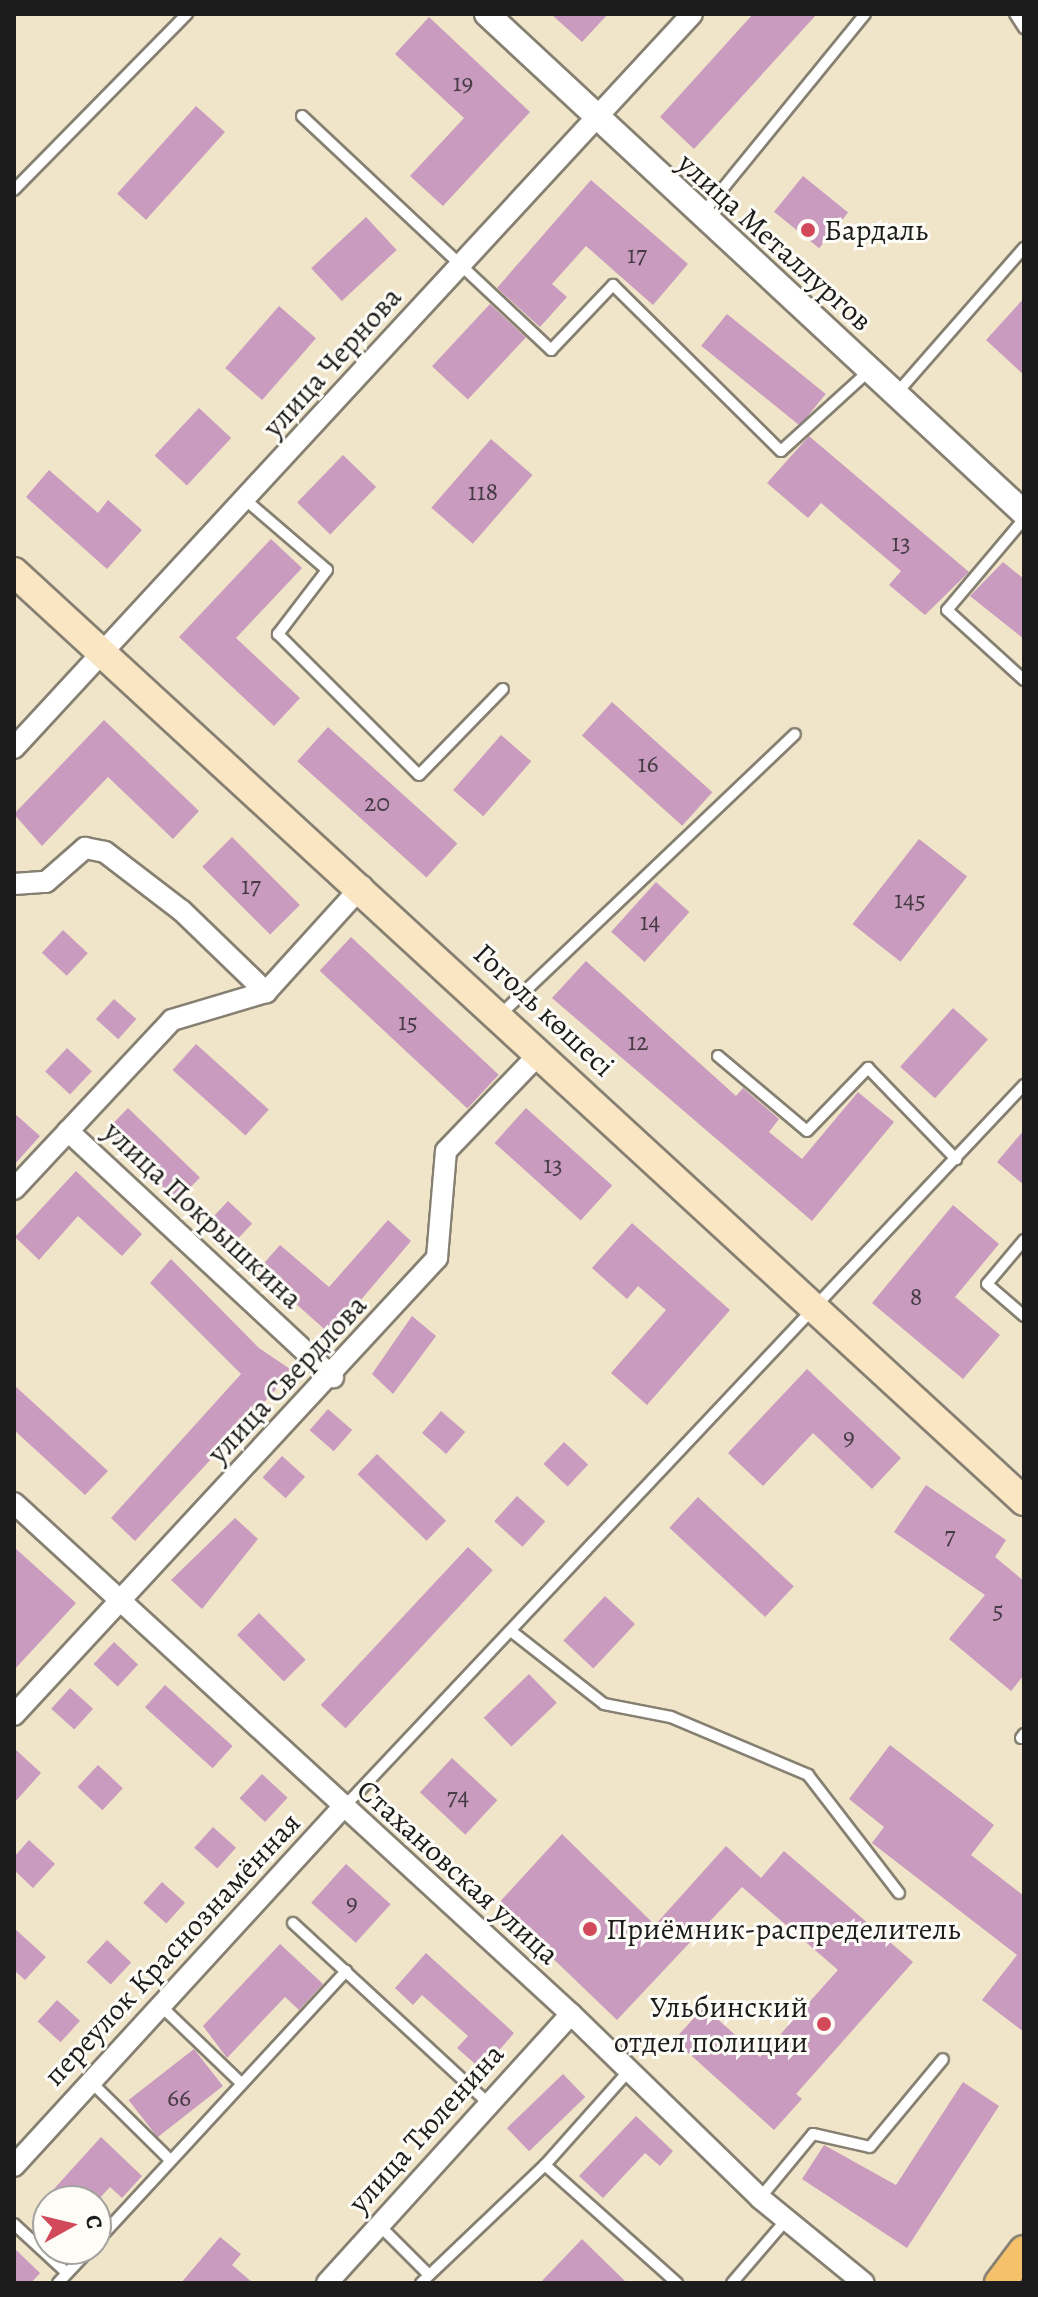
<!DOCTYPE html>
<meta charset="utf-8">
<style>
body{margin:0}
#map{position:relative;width:1038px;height:2297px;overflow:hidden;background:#f0e5c9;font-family:Alegreya,serif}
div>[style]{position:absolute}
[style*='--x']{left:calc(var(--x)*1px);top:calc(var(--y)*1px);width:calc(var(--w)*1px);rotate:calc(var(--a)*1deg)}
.building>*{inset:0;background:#c99bbf;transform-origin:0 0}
.roads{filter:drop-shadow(2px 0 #868072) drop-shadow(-2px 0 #868072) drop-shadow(0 2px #868072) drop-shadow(0 -2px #868072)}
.service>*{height:10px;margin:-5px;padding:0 5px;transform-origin:5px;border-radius:5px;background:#fff}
.minor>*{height:20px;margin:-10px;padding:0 10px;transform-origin:10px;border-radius:10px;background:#fff}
.tertiary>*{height:24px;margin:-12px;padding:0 12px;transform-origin:12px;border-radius:12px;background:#fff}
.secondary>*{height:28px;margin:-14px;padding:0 14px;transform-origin:14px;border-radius:14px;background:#fbe6c4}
.primary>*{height:30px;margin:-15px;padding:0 15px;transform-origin:15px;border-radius:15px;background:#f5c16b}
.dots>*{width:22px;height:22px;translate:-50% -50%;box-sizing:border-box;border:4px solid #fdfcf7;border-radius:50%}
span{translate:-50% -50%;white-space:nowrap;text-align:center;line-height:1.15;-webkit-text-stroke:6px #fdfcf7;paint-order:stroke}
.number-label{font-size:26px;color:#473c45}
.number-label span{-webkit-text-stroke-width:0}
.poi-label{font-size:30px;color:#1c1c1c}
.left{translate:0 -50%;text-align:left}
.right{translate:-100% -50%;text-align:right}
.street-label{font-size:30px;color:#1c1c1c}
.frame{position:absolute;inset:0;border:16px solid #1c1c1c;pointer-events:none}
.north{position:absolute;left:32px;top:2185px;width:80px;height:80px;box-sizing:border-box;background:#fdfcf7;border:2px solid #a3a29f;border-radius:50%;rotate:82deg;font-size:22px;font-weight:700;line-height:32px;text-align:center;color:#1c1c1c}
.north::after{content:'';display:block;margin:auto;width:28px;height:36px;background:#d1495b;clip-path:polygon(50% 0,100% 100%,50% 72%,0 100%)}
</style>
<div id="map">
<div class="building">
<div style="clip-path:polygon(551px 14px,608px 14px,582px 42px)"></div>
<div style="clip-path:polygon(753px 14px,817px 14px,694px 149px,660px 117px)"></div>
<div style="clip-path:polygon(429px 17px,530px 112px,443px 206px,410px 176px,464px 118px,395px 54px)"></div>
<div style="left:196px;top:106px;width:39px;height:118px;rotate:42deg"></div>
<div style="left:803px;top:176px;width:58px;height:46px;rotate:39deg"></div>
<div style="clip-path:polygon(591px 180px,688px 264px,653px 305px,586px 246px,552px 284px,567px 297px,540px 327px,497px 288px)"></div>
<div style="left:366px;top:217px;width:45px;height:75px;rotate:47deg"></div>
<div style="clip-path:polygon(1024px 298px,1024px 375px,986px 340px)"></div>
<div style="left:490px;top:304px;width:49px;height:85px;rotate:43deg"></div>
<div style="left:279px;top:306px;width:49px;height:82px;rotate:41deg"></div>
<div style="left:727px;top:314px;width:127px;height:41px;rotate:39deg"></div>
<div style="left:199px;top:408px;width:44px;height:65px;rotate:43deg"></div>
<div style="clip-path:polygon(809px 436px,969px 572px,925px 615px,889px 585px,901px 571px,821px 503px,808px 518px,767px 483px)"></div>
<div style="left:491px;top:439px;width:55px;height:91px;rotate:41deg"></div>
<div style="left:343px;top:455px;width:46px;height:66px;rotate:44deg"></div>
<div style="clip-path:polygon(49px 470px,98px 513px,108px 500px,142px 530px,107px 569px,26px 497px)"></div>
<div style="clip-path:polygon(271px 539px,302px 568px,236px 638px,300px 698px,274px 726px,179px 637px)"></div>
<div style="clip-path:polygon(1003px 562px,1024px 579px,1024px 639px,970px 596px)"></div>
<div style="left:612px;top:702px;width:135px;height:45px;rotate:42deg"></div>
<div style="clip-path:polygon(104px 720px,199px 811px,173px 839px,108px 777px,42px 846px,14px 814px)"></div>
<div style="left:328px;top:727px;width:174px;height:46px;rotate:42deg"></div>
<div style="left:501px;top:735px;width:40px;height:73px;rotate:41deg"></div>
<div style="left:232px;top:837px;width:96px;height:42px;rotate:45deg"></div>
<div style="left:919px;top:839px;width:61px;height:108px;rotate:38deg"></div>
<div style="left:656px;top:882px;width:45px;height:67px;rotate:42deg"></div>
<div style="left:63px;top:930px;width:34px;height:31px;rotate:43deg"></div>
<div style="left:351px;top:937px;width:202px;height:46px;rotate:43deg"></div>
<div style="clip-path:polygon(586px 961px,736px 1096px,743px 1088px,779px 1119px,769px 1132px,802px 1159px,858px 1092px,894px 1122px,812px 1221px,552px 998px)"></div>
<div style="left:114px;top:999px;width:30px;height:27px;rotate:42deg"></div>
<div style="left:953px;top:1008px;width:47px;height:79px;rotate:42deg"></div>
<div style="left:196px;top:1044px;width:98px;height:35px;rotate:42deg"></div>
<div style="left:67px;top:1048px;width:34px;height:32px;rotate:43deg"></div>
<div style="left:128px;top:1108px;width:100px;height:33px;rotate:44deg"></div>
<div style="left:526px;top:1108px;width:116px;height:47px;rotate:42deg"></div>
<div style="clip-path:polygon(14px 1113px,40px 1136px,14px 1165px)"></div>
<div style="clip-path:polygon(1024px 1130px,1024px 1185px,997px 1162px)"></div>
<div style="clip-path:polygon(76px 1171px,142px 1234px,122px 1256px,78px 1216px,39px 1260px,15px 1237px)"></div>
<div style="left:228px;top:1201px;width:33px;height:29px;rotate:43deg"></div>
<div style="clip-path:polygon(953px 1205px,999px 1244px,955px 1297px,1000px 1335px,963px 1379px,872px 1303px)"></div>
<div style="clip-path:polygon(388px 1220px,411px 1241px,331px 1335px,258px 1270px,280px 1245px,329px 1287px)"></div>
<div style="clip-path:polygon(632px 1223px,730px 1310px,647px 1405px,611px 1373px,666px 1310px,638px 1286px,627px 1299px,592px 1268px)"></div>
<div style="clip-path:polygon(171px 1259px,259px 1348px,293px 1371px,135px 1541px,111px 1518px,241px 1374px,150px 1283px)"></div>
<div style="clip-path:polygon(412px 1316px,436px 1336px,393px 1394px,372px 1374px)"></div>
<div style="clip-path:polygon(807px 1369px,901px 1458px,872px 1489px,813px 1433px,763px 1486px,728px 1453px)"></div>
<div style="clip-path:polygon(14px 1385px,108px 1471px,85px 1495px,14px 1430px)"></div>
<div style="left:328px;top:1409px;width:32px;height:28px;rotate:41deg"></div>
<div style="left:441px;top:1411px;width:32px;height:29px;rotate:41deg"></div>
<div style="left:564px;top:1442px;width:33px;height:30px;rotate:43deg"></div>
<div style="left:377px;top:1454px;width:96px;height:28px;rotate:44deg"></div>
<div style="left:282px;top:1456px;width:31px;height:29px;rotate:42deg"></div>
<div style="clip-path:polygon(926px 1485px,1006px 1540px,995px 1557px,1024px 1581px,1024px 1675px,1011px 1691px,949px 1639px,985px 1595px,894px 1532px)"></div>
<div style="left:517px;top:1496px;width:38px;height:34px;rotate:42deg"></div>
<div style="left:698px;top:1497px;width:131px;height:42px;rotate:43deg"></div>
<div style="clip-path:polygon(235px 1518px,258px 1539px,202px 1609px,171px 1580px)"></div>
<div style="clip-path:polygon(14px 1547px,76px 1603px,14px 1670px)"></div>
<div style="left:468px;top:1547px;width:34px;height:216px;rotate:43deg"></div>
<div style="left:605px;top:1596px;width:41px;height:61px;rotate:43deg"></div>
<div style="left:259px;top:1613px;width:66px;height:31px;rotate:45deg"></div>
<div style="left:114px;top:1642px;width:33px;height:30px;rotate:43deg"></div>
<div style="left:529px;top:1674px;width:40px;height:63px;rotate:46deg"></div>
<div style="left:165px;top:1685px;width:91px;height:30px;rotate:42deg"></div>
<div style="left:70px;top:1688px;width:31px;height:28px;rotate:42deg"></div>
<div style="clip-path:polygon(890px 1745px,994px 1825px,971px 1855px,1024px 1896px,1024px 2032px,982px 2000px,1017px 1955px,872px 1843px,884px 1827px,849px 1799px)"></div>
<div style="clip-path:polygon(14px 1748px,41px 1773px,14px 1803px)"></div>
<div style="left:452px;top:1758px;width:62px;height:47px;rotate:43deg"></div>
<div style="left:98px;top:1765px;width:34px;height:30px;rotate:43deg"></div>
<div style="left:262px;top:1774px;width:35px;height:33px;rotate:43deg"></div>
<div style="left:213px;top:1827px;width:31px;height:28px;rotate:42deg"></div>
<div style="clip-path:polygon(562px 1834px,655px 1925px,726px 1846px,761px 1878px,784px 1851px,913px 1962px,796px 2094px,802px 2099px,774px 2130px,674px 2040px,704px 2007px,760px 2057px,838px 1970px,742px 1887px,617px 2020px,497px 1905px)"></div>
<div style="clip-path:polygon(29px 1840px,55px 1864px,33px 1888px,14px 1870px,14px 1857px)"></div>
<div style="left:346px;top:1864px;width:60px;height:52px;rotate:42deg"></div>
<div style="left:162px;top:1882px;width:31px;height:28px;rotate:42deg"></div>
<div style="clip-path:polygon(14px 1928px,46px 1957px,25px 1980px,14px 1970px)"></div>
<div style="left:107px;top:1940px;width:33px;height:30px;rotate:43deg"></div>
<div style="clip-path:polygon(280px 1944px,323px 1984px,299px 2010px,285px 1997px,227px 2058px,203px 2026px)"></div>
<div style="clip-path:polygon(426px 1953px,514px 2033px,482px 2070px,457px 2048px,468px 2036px,422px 1995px,413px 2005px,395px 1988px)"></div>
<div style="left:57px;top:2000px;width:31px;height:29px;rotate:42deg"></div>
<div style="left:194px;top:2049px;width:47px;height:83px;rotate:52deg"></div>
<div style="left:563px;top:2074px;width:32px;height:78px;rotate:46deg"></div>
<div style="clip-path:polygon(963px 2082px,999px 2106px,907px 2248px,802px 2179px,824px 2145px,896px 2185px)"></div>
<div style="clip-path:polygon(636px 2116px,673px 2151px,660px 2166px,645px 2153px,603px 2198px,579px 2176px)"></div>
<div style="clip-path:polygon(101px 2137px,142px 2176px,122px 2198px,110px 2187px,97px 2201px,43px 2201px)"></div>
<div style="clip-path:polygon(220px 2237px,241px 2254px,232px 2265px,253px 2283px,181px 2283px)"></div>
<div style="clip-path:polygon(582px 2239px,627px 2283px,540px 2283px)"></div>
<div style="clip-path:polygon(14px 2248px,40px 2273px,31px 2283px,14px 2283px)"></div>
</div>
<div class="roads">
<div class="service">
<div style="--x:1015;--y:14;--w:17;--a:57"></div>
<div style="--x:302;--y:116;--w:342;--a:43.2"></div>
<div style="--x:551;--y:350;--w:90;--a:-46.4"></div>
<div style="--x:613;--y:285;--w:236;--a:44.7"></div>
<div style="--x:781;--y:451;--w:119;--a:-42.3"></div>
<div style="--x:14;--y:190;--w:247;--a:-45.5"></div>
<div style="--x:702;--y:214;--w:258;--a:-50.8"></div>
<div style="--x:896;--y:394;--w:194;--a:-48.8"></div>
<div style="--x:248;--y:502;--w:104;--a:40.7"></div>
<div style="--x:327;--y:570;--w:81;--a:127.4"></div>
<div style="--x:278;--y:634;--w:199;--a:45"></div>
<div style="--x:419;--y:775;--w:120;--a:-45.7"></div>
<div style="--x:1024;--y:519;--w:119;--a:130.2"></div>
<div style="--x:947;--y:610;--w:104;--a:42.3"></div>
<div style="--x:500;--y:1015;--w:407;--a:-43.6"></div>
<div style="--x:718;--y:1056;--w:116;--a:40.1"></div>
<div style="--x:807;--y:1131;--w:88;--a:-45.9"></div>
<div style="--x:868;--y:1068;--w:127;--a:46"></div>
<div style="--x:1024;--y:1240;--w:57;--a:130.1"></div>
<div style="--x:987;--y:1284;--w:49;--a:40.9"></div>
<div style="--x:511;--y:1631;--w:118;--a:38.1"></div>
<div style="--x:604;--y:1704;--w:68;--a:11"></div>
<div style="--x:671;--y:1717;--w:149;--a:22.9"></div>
<div style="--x:808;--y:1775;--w:149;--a:52.4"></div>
<div style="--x:1021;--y:1738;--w:5;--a:-53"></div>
<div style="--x:344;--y:1807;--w:992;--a:-46.72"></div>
<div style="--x:293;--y:1923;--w:265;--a:42.7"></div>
<div style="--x:161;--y:2006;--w:112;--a:43.9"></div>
<div style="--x:91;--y:2082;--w:112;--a:44.6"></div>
<div style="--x:545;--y:2165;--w:177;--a:41.8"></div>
<div style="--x:760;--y:2198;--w:83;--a:-50.4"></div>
<div style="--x:813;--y:2134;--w:58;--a:12.8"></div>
<div style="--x:870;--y:2147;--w:114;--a:-50.3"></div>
<div style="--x:14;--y:2224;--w:72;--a:42.8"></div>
<div style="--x:380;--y:2226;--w:69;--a:45"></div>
<div style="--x:96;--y:2242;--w:369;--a:-47.3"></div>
<div style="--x:58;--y:2283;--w:47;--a:-46.7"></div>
<div style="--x:421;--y:2283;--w:171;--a:-43.6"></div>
<div style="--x:545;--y:2165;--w:123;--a:-48.3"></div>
<div style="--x:732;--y:2283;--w:83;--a:-49.4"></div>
</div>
<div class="minor">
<div style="--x:14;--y:748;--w:999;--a:-47.27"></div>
<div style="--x:14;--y:884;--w:32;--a:-4"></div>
<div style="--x:46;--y:882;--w:52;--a:-41.1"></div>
<div style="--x:85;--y:848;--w:20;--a:11"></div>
<div style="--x:105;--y:852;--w:97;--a:37.5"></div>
<div style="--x:182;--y:911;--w:117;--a:44"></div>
<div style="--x:68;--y:1131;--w:362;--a:42.9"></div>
<div style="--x:14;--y:1189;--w:231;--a:-46.9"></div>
<div style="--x:172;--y:1020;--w:98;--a:-16.6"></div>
<div style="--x:266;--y:992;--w:143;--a:-47.8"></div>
<div style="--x:14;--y:1503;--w:756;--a:42.53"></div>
<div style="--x:571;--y:2014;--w:264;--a:44.2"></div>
<div style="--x:760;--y:2198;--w:134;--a:39.3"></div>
<div style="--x:14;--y:1715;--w:623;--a:-47.21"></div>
<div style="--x:437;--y:1258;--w:107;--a:-85.2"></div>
<div style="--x:446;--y:1151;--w:136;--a:-46.2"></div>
<div style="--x:14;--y:2166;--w:486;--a:-47.5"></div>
<div style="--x:327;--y:2283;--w:363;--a:-47.8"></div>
</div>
<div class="tertiary">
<div style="--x:487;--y:14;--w:733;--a:42.9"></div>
</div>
<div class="secondary">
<div style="--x:14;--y:572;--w:1372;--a:42.61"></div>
</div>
<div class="primary">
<div style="--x:1000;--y:2283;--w:40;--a:-53"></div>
</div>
</div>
<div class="dots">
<div style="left:808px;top:230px;background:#d1495b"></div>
<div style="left:590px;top:1929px;background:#d1495b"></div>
<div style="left:824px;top:2024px;background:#d1495b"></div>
</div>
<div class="number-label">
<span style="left:463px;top:83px">19</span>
<span style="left:637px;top:255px">17</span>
<span style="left:483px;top:492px">118</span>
<span style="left:901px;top:543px">13</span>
<span style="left:648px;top:764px">16</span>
<span style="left:377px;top:803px">20</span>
<span style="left:251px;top:886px">17</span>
<span style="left:910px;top:900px">145</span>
<span style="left:650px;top:922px">14</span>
<span style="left:408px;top:1022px">15</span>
<span style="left:638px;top:1042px">12</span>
<span style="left:553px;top:1165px">13</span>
<span style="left:916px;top:1297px">8</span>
<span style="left:849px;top:1437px">9</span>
<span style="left:950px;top:1536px">7</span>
<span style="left:998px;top:1610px">5</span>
<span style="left:458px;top:1797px">74</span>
<span style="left:352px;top:1903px">9</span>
<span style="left:179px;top:2098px">66</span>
</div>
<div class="poi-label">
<span class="left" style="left:824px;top:230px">Бардаль</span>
<span class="left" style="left:606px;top:1929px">Приёмник-распределитель</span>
<span class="right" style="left:808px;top:2024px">Ульбинский<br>отдел полиции</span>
</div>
<div class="street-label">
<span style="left:775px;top:242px;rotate:42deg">улица Металлургов</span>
<span style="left:332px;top:362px;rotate:-48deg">улица Чернова</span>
<span style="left:544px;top:1010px;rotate:43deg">Гоголь көшесі</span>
<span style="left:203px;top:1215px;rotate:43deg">улица Покрышкина</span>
<span style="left:287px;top:1379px;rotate:-47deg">улица Свердлова</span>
<span style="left:458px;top:1872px;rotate:42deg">Стахановская улица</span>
<span style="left:172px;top:1949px;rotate:-47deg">переулок Краснознамённая</span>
<span style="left:426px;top:2128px;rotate:-48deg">улица Тюленина</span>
</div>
<div class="frame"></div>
<div class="north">С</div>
</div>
